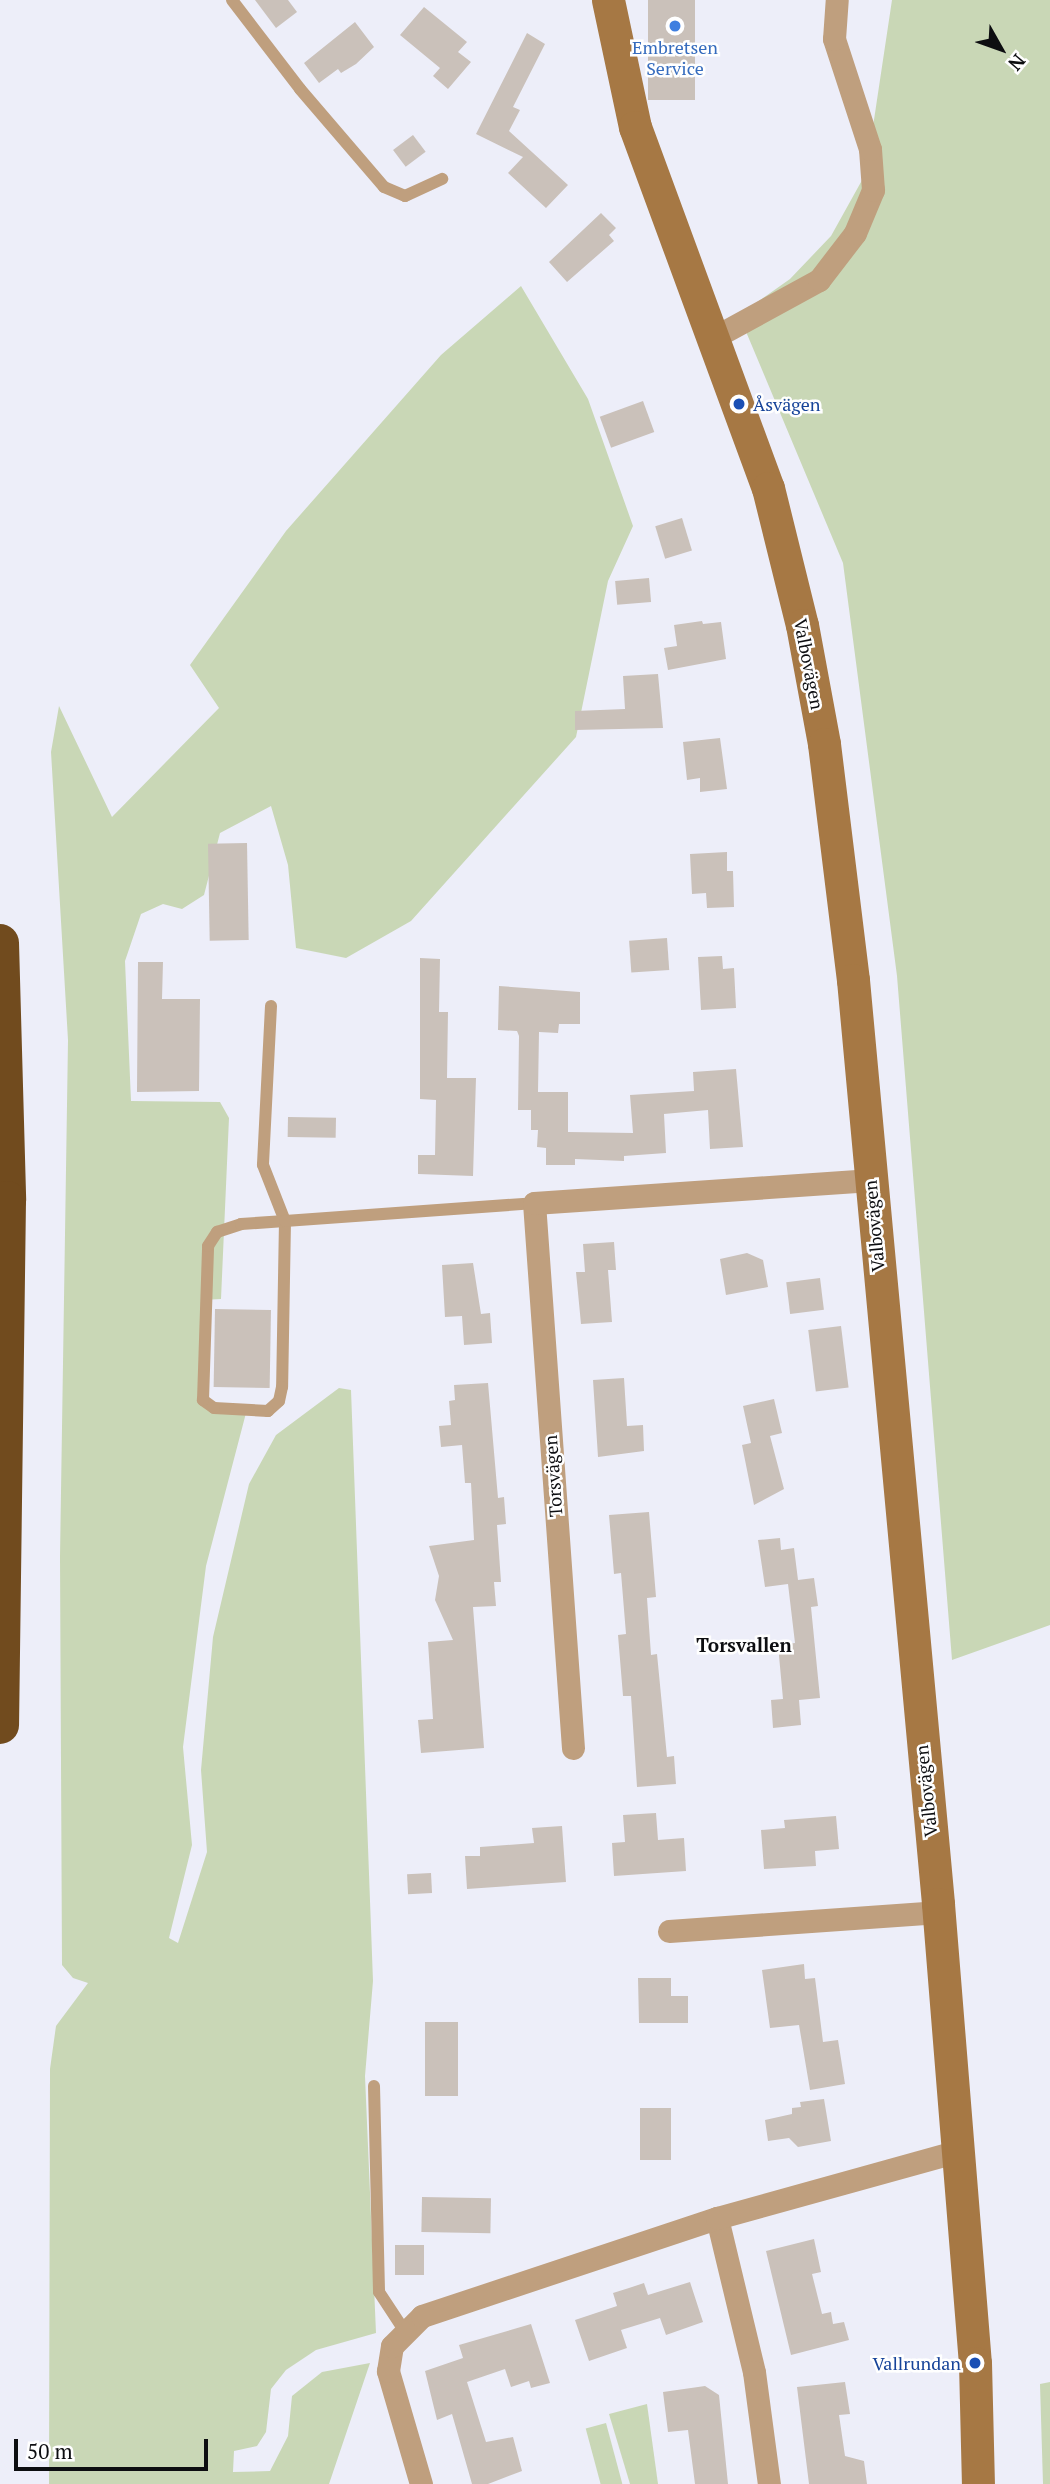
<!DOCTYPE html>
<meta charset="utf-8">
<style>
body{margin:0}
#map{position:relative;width:1050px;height:2484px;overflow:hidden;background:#edeef9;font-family:"PT Serif",serif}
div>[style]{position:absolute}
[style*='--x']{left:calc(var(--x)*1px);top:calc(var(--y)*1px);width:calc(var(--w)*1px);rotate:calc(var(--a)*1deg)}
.green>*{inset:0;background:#c9d7b6;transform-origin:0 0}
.building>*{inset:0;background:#cac1ba;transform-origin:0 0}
.lane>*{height:12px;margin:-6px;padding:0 6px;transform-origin:6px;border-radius:6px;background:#bf9f7e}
.street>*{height:23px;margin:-11.5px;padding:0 11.5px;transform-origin:11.5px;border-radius:11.5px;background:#bf9f7e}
.secondary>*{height:33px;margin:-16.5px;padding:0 16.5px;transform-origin:16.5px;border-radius:16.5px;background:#a67844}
.highway>*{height:38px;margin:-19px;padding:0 19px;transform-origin:19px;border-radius:19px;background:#714b1e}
.dots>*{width:19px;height:19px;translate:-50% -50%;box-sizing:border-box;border:4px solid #fff;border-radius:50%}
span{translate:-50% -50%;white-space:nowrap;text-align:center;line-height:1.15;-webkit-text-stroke:5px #fff;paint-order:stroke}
.shop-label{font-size:18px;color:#366cbe}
.transit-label{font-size:18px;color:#164399}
.left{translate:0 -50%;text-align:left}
.right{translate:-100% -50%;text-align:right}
.street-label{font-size:18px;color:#0d0e11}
.neighbourhood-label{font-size:19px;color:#0d0e11;font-weight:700}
.north{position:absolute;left:966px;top:14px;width:70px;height:70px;-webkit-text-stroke:5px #fff;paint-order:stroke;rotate:130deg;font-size:19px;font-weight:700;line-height:28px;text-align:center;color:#0d0e11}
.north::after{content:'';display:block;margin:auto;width:24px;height:32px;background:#0d0e11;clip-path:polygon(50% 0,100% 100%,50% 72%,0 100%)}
.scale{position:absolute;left:14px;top:2439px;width:194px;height:32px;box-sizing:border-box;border:4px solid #0d0e11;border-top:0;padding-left:9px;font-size:21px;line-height:24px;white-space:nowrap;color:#0d0e11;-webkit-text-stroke:5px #fff;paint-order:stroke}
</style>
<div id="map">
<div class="green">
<div style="clip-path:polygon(892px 0,1050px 0,1050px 1625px,952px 1660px,897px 976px,843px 563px,739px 315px,790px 279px,831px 236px,866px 173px)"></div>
<div style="clip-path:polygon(521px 286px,588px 399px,633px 526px,608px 581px,576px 737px,411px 921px,346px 958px,296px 948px,288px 865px,271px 806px,220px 833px,204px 895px,182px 909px,163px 904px,141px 914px,125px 961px,131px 1101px,220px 1102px,229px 1118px,221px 1299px,203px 1300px,203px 1405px,246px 1413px,206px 1566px,183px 1747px,192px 1845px,169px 1938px,178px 1943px,207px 1852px,201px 1770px,213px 1637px,249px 1484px,276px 1435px,339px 1388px,351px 1390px,373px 1981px,365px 2076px,376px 2333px,316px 2350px,286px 2370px,271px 2389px,266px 2432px,257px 2446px,234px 2451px,233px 2472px,270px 2471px,288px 2436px,292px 2396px,322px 2372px,370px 2363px,329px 2484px,49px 2484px,50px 2069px,56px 2026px,88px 1983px,73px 1978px,62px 1965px,60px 1557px,68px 1040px,51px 752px,59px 706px,112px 817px,219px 708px,190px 665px,286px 531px,441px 355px)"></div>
<div style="clip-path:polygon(1050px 2382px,1050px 2484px,1043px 2484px,1040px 2384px)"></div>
<div style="clip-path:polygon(647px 2404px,658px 2484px,630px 2484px,609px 2414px)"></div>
<div style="left:606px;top:2423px;width:63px;height:21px;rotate:75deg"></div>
</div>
<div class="building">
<div style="clip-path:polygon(255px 0,288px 0,297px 12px,276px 28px)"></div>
<div style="left:648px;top:0;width:47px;height:100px"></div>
<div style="clip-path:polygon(424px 7px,467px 42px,458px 52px,471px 62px,448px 89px,433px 76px,440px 68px,400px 35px)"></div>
<div style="clip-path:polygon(355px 22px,374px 47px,356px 64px,341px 73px,338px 69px,319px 83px,304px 63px)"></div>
<div style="clip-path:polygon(527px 33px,545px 44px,513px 107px,520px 110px,509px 131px,568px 185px,546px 208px,508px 173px,523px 157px,476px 134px)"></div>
<div style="left:413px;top:135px;width:21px;height:25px;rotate:53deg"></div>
<div style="clip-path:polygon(601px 213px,616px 228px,609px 235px,614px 241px,567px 282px,549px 262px)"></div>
<div style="left:643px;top:401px;width:33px;height:46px;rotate:70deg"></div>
<div style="left:682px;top:518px;width:34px;height:28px;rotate:73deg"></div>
<div style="left:649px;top:578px;width:24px;height:34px;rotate:85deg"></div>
<div style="clip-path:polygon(702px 621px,703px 624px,721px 622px,726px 659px,668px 670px,664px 648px,677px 646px,674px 625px)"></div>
<div style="clip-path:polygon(658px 674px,663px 728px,575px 730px,575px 711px,625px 709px,623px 676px)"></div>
<div style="clip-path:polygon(720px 738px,727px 789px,700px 792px,700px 778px,687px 780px,683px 742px)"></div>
<div style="left:247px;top:843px;width:97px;height:39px;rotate:89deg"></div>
<div style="clip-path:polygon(727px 852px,727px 871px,733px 871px,734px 907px,707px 908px,706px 893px,692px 894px,690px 854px)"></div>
<div style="left:667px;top:938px;width:32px;height:38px;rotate:86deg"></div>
<div style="clip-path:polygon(722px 956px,723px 969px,734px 968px,736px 1008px,701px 1010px,698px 957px)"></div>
<div style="clip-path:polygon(420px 958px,440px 959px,439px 1012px,448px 1012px,447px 1078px,476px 1078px,473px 1176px,418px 1174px,418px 1155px,435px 1155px,436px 1100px,420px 1099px)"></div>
<div style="clip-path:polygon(138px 962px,163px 962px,162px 999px,200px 999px,199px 1091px,137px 1092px)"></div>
<div style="clip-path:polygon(499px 986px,580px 992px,580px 1024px,559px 1024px,558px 1033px,539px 1032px,538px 1092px,568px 1092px,568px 1132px,633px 1133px,630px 1095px,694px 1091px,693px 1072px,736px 1069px,743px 1147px,710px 1149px,708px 1110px,664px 1114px,666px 1153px,624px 1156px,624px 1161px,575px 1159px,575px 1165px,546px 1165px,546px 1148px,537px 1147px,538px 1130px,531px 1130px,531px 1110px,518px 1110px,519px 1036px,517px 1031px,498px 1030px)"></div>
<div style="left:288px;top:1117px;width:48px;height:20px;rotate:1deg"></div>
<div style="clip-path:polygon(614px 1242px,616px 1270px,608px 1270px,612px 1322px,581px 1324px,576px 1272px,585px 1272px,583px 1244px)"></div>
<div style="clip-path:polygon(747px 1253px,763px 1260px,768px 1287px,726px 1295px,720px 1259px)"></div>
<div style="clip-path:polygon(473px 1263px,481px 1314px,490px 1313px,492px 1343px,464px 1345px,462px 1316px,445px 1317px,442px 1265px)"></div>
<div style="left:820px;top:1278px;width:32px;height:34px;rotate:83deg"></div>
<div style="left:215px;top:1309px;width:56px;height:78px;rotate:1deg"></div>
<div style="left:841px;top:1326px;width:62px;height:33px;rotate:83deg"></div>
<div style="clip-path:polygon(624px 1378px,627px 1426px,643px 1425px,644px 1451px,598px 1457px,593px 1380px)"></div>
<div style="clip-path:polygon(488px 1383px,498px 1498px,504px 1497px,506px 1524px,497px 1525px,501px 1582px,494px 1582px,496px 1606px,473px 1607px,484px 1748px,421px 1753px,418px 1720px,433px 1719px,428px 1642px,453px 1640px,435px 1600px,439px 1576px,429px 1546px,474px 1540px,471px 1483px,465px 1483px,462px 1445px,441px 1447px,439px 1426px,451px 1425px,449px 1401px,455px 1400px,454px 1385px)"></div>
<div style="clip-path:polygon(774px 1399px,782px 1433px,770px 1436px,784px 1489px,754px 1505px,742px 1445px,751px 1443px,743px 1406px)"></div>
<div style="clip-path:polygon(649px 1512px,656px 1597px,647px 1598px,651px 1655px,657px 1654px,667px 1757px,674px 1756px,676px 1784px,637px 1787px,631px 1696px,623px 1696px,618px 1635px,626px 1634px,621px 1573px,614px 1574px,609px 1515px)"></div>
<div style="clip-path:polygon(780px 1538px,781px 1550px,794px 1548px,798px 1580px,814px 1578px,818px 1606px,811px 1607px,820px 1698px,799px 1700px,801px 1725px,773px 1728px,771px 1700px,783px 1699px,778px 1645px,795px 1643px,788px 1584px,765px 1587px,758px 1540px)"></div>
<div style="clip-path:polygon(656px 1813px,658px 1840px,684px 1838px,686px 1871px,614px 1876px,612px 1843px,625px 1842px,623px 1815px)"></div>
<div style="clip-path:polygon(836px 1816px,839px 1849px,815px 1851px,816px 1866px,764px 1869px,761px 1830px,785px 1828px,784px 1820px)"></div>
<div style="clip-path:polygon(562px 1826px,566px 1882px,467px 1889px,465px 1856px,480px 1856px,480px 1847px,534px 1843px,532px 1828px)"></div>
<div style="left:431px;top:1873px;width:20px;height:24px;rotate:87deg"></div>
<div style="clip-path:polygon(804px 1964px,805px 1979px,815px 1978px,823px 2042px,838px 2040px,845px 2084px,810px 2090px,799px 2025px,770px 2028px,762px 1970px)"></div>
<div style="clip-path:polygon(638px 1978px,671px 1978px,671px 1996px,688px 1996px,688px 2023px,639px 2023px)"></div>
<div style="left:425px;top:2022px;width:33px;height:74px"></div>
<div style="clip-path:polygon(824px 2099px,831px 2141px,798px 2147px,789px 2138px,768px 2141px,765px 2120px,792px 2114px,792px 2108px,801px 2107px,800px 2102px)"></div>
<div style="left:640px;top:2108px;width:31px;height:52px"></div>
<div style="left:422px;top:2197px;width:69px;height:35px;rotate:1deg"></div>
<div style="clip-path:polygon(814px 2239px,821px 2272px,812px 2274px,822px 2314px,831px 2312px,833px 2324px,844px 2322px,849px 2340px,791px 2355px,766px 2251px)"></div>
<div style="left:395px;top:2245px;width:29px;height:30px"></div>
<div style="clip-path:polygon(690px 2282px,703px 2322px,666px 2335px,660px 2318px,621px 2330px,627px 2348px,589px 2361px,575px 2320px,617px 2306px,613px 2293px,629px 2288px,644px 2283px,648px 2295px)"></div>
<div style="clip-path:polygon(531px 2324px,550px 2383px,531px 2388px,529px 2381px,511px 2387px,505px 2369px,467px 2382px,486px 2442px,513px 2437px,522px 2471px,488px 2484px,472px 2484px,452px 2414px,437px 2420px,425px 2371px,463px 2358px,459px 2345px)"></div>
<div style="clip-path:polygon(845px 2382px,850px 2414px,839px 2415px,845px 2456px,864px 2461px,867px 2484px,809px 2484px,797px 2387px)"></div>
<div style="clip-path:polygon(705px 2386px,719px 2395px,728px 2484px,695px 2484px,688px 2430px,668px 2432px,663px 2392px)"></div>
</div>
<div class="lane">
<div style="--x:232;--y:0;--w:112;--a:52.6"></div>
<div style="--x:300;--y:89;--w:129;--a:49.4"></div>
<div style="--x:384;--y:187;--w:23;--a:23"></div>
<div style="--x:405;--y:196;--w:41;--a:-24.7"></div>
<div style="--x:271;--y:1006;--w:159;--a:92.9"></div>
<div style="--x:263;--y:1165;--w:60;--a:68.6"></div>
<div style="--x:285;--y:1221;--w:166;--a:91"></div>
<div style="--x:282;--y:1387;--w:14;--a:102"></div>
<div style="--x:279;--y:1401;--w:15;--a:138"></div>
<div style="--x:268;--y:1411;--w:54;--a:-176.8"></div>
<div style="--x:214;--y:1408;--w:14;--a:-144"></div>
<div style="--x:203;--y:1400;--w:154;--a:-88.1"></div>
<div style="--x:208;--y:1246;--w:17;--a:-57"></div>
<div style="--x:217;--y:1232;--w:25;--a:-18"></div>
<div style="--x:241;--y:1224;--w:44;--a:-3.9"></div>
<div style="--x:285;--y:1221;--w:250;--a:-4.1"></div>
<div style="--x:374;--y:2086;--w:206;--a:88.6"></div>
<div style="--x:379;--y:2292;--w:45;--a:56.7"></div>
</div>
<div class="street">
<div style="--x:713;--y:338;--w:121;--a:-28.7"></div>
<div style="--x:819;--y:280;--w:59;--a:-52.5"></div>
<div style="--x:855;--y:233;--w:47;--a:-67.3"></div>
<div style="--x:873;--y:190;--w:41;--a:-94.2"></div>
<div style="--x:870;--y:149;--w:116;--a:-108.1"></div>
<div style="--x:834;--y:39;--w:39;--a:-86"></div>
<div style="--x:573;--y:1748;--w:546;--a:-94.09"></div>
<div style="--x:534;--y:1203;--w:338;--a:-3.9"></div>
<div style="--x:669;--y:1931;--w:271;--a:-4"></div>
<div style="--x:717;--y:2218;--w:158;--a:76.5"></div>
<div style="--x:754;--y:2372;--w:113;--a:82.4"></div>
<div style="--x:421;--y:2484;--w:118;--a:-106.3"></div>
<div style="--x:388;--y:2371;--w:25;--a:-81"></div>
<div style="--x:392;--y:2346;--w:42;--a:-45"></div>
<div style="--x:422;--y:2316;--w:311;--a:-18.4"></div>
<div style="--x:717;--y:2218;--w:250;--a:-15.5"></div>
</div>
<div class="secondary">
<div style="--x:608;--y:0;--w:130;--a:78"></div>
<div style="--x:635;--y:127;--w:385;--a:69.8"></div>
<div style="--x:768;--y:488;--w:141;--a:76.1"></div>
<div style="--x:802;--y:625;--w:121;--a:79.5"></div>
<div style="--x:824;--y:744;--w:238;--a:83"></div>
<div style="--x:853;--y:980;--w:928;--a:84.74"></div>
<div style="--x:938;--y:1904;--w:460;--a:85.4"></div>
<div style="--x:975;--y:2363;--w:121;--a:88.6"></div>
</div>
<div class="highway">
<div style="--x:0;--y:943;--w:257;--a:88.4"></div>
<div style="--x:7;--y:1200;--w:525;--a:90.76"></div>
</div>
<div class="dots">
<div style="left:675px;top:26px;background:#3f7fe0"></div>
<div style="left:739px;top:404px;background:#1a4fb4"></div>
<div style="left:975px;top:2363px;background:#1a4fb4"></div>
</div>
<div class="shop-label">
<span style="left:675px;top:58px">Embretsen<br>Service</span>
</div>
<div class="transit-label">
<span class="left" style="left:753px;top:404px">Åsvägen</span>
<span class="right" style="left:961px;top:2363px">Vallrundan</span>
</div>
<div class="street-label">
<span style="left:809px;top:664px;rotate:79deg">Valbovägen</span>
<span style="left:874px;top:1226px;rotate:-95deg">Valbovägen</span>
<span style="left:553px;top:1476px;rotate:-94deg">Torsvägen</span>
<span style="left:926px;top:1791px;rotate:-96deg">Valbovägen</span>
</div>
<div class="neighbourhood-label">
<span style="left:744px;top:1645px">Torsvallen</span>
</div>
<div class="north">N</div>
<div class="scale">50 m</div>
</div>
